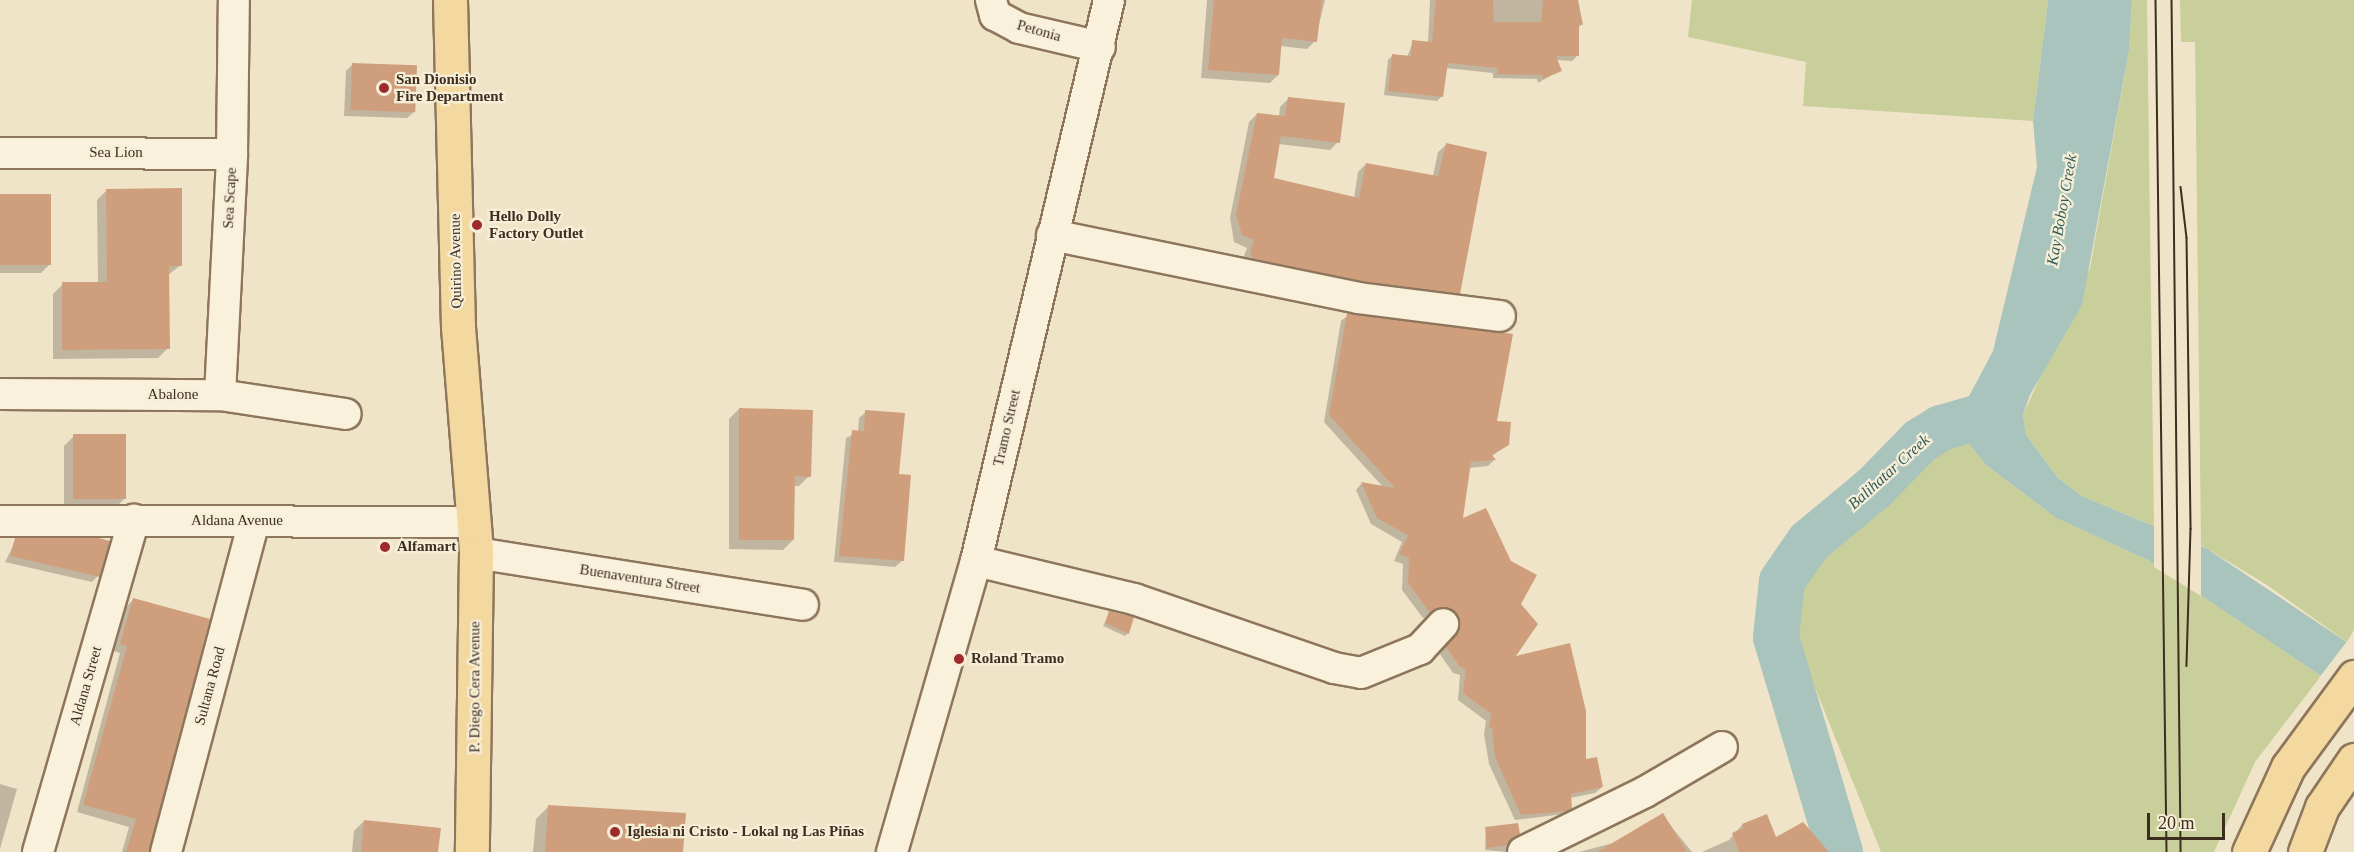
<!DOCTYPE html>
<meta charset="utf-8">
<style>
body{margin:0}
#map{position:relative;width:2354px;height:852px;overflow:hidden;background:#f0e4c8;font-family:"Times New Roman",serif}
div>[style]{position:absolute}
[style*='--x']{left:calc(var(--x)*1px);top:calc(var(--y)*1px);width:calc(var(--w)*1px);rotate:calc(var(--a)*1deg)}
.green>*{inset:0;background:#c9cf9b}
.water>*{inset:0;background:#a9c4bc}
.pier>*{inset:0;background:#f0e4c8}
.shadow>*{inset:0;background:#0003}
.river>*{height:46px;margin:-23px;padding:0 23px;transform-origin:23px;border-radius:23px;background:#a9c4bc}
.building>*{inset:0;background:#cf9f7d;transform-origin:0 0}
.roads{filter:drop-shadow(2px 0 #8d765c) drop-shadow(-2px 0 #8d765c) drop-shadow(0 2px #8d765c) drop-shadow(0 -2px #8d765c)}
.minor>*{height:30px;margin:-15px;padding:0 15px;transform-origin:15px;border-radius:15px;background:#faf1dc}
.major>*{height:33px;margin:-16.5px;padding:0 16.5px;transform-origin:16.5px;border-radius:16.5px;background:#f3d9a0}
.tram>*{height:1.5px;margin:-0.75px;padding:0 0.75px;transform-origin:0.75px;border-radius:0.75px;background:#3d2e20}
.dots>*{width:16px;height:16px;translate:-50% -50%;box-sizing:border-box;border:3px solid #f7eed8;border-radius:50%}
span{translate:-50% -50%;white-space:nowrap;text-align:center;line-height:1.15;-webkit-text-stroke:4.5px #f7eed8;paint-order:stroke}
.street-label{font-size:15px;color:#3d2e20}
.poi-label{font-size:15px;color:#3d2e20;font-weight:700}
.left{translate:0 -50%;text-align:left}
.water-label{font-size:16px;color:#2f5d5a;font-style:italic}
.scale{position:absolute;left:2147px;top:813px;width:78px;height:27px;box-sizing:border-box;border:3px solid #3d2e20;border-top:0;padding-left:8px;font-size:18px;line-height:21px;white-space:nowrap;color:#3d2e20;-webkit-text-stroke:4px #f7eed8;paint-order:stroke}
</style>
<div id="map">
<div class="green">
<div style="clip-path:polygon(1692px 0,2048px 0,2033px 121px,1803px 106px,1806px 62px,1688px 37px)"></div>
<div style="clip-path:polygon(2132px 0,2147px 0,2154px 526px,2082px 496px,2058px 478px,2026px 435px,2023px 415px,2090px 268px,2129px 50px)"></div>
<div style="clip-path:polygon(2180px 0,2354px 0,2354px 630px,2347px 642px,2267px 585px,2201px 545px,2195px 42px,2181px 42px)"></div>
<div style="clip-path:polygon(1966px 440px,1986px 465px,2056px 518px,2148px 560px,2321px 676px,2255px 762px,2214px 852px,1881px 852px,1802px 655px,1793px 626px,1795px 599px,1806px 576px,1914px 470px,1940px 450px)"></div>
</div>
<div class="water">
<div style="clip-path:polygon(2048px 0,2132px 0,2129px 50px,2082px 305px,2030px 395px,2023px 415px,2026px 435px,2058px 478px,2082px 496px,2206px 548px,2354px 647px,2321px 676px,2148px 560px,2056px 518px,1986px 465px,1966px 440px,1967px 400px,1993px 351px,2037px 167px,2033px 121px)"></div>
</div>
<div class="pier">
<div style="clip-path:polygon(2154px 523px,2201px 542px,2201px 596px,2154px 567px)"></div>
<div style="clip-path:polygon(2348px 640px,2354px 643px,2354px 697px,2319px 678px)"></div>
</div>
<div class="shadow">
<div style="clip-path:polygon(1207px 0,1325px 0,1315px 41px,1307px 49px,1280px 46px,1278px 75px,1270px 83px,1201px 78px)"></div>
<div style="clip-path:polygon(1430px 0,1577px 0,1582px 24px,1578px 28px,1577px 56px,1572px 61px,1556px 60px,1560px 70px,1538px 83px,1537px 79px,1493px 78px,1493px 73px,1445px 68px,1442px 96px,1437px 101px,1384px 95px,1388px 60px,1393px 55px,1407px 57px,1413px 42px,1428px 43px)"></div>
<div style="clip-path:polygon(353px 64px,414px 112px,407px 118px,344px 116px,346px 71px)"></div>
<div style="clip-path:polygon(1288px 99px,1338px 142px,1330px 150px,1278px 144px,1272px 180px,1354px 198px,1358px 172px,1366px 164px,1433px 176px,1438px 152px,1446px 145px,1459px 293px,1451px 301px,1242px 261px,1247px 248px,1234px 242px,1230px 218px,1249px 122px,1257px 114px,1279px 117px,1280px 107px)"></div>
<div style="clip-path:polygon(107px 190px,181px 265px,168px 275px,168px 348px,158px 358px,53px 359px,53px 294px,63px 284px,98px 283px,97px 200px)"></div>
<div style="clip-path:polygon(0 196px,50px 264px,41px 273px,0 273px)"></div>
<div style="clip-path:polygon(1348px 315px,1496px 423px,1508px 444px,1492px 456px,1494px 460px,1488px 466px,1469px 468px,1462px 520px,1520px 604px,1513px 658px,1602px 787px,1595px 793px,1570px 798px,1571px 808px,1564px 814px,1515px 820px,1489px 764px,1484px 734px,1486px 721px,1458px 700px,1460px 675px,1453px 673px,1440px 654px,1454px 636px,1454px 625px,1439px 613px,1423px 618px,1402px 590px,1403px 564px,1394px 561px,1402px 542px,1371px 524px,1356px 490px,1361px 484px,1383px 487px,1324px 422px,1341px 321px)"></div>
<div style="clip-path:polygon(739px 409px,809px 476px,799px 486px,794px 486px,793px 540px,783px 550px,729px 549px,729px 419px)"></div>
<div style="clip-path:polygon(866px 412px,898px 476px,902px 561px,895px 567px,834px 562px,846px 438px,858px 432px,859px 418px)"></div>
<div style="clip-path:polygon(74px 436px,125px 498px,115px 508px,64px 509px,64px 446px)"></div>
<div style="clip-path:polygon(16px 540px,98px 576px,92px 582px,5px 562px)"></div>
<div style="clip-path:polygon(134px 599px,149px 852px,122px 852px,129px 827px,77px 812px,120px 653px,114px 651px,126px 607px)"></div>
<div style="clip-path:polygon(1110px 612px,1128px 633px,1125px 636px,1103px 626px)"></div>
<div style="clip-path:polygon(0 784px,17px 789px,0 849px)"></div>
<div style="clip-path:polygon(549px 806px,682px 852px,533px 852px,536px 819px)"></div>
<div style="clip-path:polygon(1662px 815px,1692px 852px,1579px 852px,1617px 842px)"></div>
<div style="clip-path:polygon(364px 821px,437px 852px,352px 852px,354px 831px)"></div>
<div style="clip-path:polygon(1742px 825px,1776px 840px,1827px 852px,1702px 852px,1729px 840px)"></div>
<div style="clip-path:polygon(1486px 829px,1507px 843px,1506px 852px,1485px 850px)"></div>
</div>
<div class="river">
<div style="--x:1840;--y:852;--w:224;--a:-106.6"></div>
<div style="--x:1776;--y:637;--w:56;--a:-83.9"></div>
<div style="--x:1782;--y:581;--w:47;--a:-55.3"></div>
<div style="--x:1809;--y:542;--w:85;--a:-39.7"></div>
<div style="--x:1874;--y:488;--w:66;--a:-45.6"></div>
<div style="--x:1920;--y:441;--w:25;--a:-32"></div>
<div style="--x:1941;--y:428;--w:58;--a:-15.9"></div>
</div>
<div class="building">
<div style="clip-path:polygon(1214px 0,1322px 0,1317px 42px,1282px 38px,1279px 75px,1208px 70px)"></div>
<div style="clip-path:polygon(1436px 0,1493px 0,1494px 22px,1541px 22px,1543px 0,1578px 0,1583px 25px,1579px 24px,1579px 56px,1556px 56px,1562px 71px,1543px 79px,1542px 75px,1497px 74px,1498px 68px,1448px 63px,1443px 97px,1388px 91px,1392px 54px,1411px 56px,1412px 40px,1432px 42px)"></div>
<div style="left:352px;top:63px;width:65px;height:47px;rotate:2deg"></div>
<div style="clip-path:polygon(1288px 97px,1345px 103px,1340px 143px,1281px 136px,1274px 178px,1359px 198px,1366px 163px,1438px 176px,1446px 143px,1487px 152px,1460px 294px,1361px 281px,1253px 259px,1250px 252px,1254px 240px,1242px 235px,1236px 215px,1257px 113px,1285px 116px)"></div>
<div style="clip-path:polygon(182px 188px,182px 266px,169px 266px,170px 349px,62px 350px,62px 282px,107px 282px,106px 189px)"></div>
<div style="left:0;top:194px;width:51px;height:71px"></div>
<div style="clip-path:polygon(1347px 313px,1513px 334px,1497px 421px,1511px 422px,1509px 445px,1492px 455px,1496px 460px,1471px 462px,1463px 518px,1486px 508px,1511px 561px,1537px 575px,1521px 604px,1538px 624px,1516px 656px,1570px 643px,1586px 711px,1586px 759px,1597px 757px,1603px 787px,1571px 794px,1572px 809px,1568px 811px,1521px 815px,1495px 757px,1492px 728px,1489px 728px,1491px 714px,1463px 693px,1466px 669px,1460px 667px,1446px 647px,1460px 628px,1459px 618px,1446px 607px,1430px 613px,1408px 583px,1409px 558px,1399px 554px,1408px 535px,1377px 518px,1361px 482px,1395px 488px,1329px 415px)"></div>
<div style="clip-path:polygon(739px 408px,813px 410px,811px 477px,795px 476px,794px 540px,739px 540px)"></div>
<div style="clip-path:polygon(865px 410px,905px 413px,899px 474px,911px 475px,904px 561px,839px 556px,852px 430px,864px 431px)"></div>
<div style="left:126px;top:434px;width:65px;height:53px;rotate:90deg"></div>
<div style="clip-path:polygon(15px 538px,99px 538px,110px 541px,100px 577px,10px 556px)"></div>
<div style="clip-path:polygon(133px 598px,210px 619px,149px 852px,126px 852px,136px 819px,83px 805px,127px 646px,120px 644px)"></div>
<div style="clip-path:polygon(1109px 611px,1134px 617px,1129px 634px,1105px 623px)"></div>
<div style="clip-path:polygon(548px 805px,686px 813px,683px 852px,545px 852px)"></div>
<div style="clip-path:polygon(1663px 813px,1687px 852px,1597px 852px)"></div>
<div style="clip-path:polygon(1767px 814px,1776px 837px,1803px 822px,1829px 852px,1739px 852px,1732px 833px,1743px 828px,1742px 824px)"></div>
<div style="clip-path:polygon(364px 820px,441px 828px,438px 852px,361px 852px)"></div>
<div style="clip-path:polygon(1518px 823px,1520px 834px,1508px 845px,1487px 848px,1485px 827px)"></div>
</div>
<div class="roads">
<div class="minor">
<div style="--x:991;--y:0;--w:16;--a:75"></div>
<div style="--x:995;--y:15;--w:27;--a:28"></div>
<div style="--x:1019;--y:28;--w:83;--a:13.2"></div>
<div style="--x:0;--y:153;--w:232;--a:0.2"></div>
<div style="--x:1052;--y:235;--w:312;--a:11.6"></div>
<div style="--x:1358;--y:298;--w:143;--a:7.2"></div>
<div style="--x:0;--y:394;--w:220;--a:0.3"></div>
<div style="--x:220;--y:395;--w:127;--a:8.6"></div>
<div style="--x:220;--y:395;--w:241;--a:-87.1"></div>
<div style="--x:232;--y:154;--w:154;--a:-89.3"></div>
<div style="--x:0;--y:521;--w:474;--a:0.1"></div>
<div style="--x:476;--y:553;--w:331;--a:9"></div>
<div style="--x:976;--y:561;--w:163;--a:13.5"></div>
<div style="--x:1134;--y:599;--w:212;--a:19"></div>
<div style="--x:1334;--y:668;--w:27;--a:10"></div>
<div style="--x:1361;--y:673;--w:64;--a:-22.1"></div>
<div style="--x:1420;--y:649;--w:34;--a:-47"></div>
<div style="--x:38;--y:852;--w:346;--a:-73.9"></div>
<div style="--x:166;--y:852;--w:342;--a:-75.1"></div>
<div style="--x:892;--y:852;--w:303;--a:-73.9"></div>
<div style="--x:976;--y:561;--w:577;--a:-76.66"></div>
<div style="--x:1523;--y:852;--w:136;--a:-26.2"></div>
<div style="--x:1645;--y:792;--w:89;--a:-30.3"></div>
</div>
<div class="major">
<div style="--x:450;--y:0;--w:327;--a:88.6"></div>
<div style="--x:458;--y:327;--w:227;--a:85.4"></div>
<div style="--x:476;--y:553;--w:299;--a:90.8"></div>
<div style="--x:2249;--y:852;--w:94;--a:-65.4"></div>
<div style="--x:2288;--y:767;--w:112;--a:-53.7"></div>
<div style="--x:2305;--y:852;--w:48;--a:-69.3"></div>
<div style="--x:2322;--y:807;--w:57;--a:-55.8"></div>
</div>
</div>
<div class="tram">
<div style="--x:2156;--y:0;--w:852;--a:89.26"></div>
<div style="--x:2172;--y:0;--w:852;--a:89.39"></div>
<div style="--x:2181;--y:187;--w:51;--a:83.3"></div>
<div style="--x:2187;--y:238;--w:291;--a:89.2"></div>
<div style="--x:2191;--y:529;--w:137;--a:91.7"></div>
</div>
<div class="dots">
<div style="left:384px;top:88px;background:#9e2a2b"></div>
<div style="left:477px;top:225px;background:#9e2a2b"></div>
<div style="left:385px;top:547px;background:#9e2a2b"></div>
<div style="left:959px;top:659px;background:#9e2a2b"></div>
<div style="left:615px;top:832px;background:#9e2a2b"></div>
</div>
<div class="street-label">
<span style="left:1039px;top:31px;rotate:16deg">Petonia</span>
<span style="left:116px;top:153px">Sea Lion</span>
<span style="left:230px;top:198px;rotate:-87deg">Sea Scape</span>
<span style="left:456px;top:261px;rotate:-91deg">Quirino Avenue</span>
<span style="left:173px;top:395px">Abalone</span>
<span style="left:1007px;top:428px;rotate:-77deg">Tramo Street</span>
<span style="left:237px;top:521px">Aldana Avenue</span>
<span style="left:640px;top:579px;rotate:9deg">Buenaventura Street</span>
<span style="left:86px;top:686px;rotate:-74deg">Aldana Street</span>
<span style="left:210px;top:686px;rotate:-75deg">Sultana Road</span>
<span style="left:475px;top:687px;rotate:-90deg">P. Diego Cera Avenue</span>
</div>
<div class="poi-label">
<span class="left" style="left:396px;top:88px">San Dionisio<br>Fire Department</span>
<span class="left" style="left:489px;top:225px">Hello Dolly<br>Factory Outlet</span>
<span class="left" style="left:397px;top:547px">Alfamart</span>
<span class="left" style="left:971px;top:659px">Roland Tramo</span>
<span class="left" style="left:627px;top:832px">Iglesia ni Cristo - Lokal ng Las Piñas</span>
</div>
<div class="water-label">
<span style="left:2062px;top:210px;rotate:-80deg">Kay Boboy Creek</span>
<span style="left:1889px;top:472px;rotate:-42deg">Balihatar Creek</span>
</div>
<div class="scale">20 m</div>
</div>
